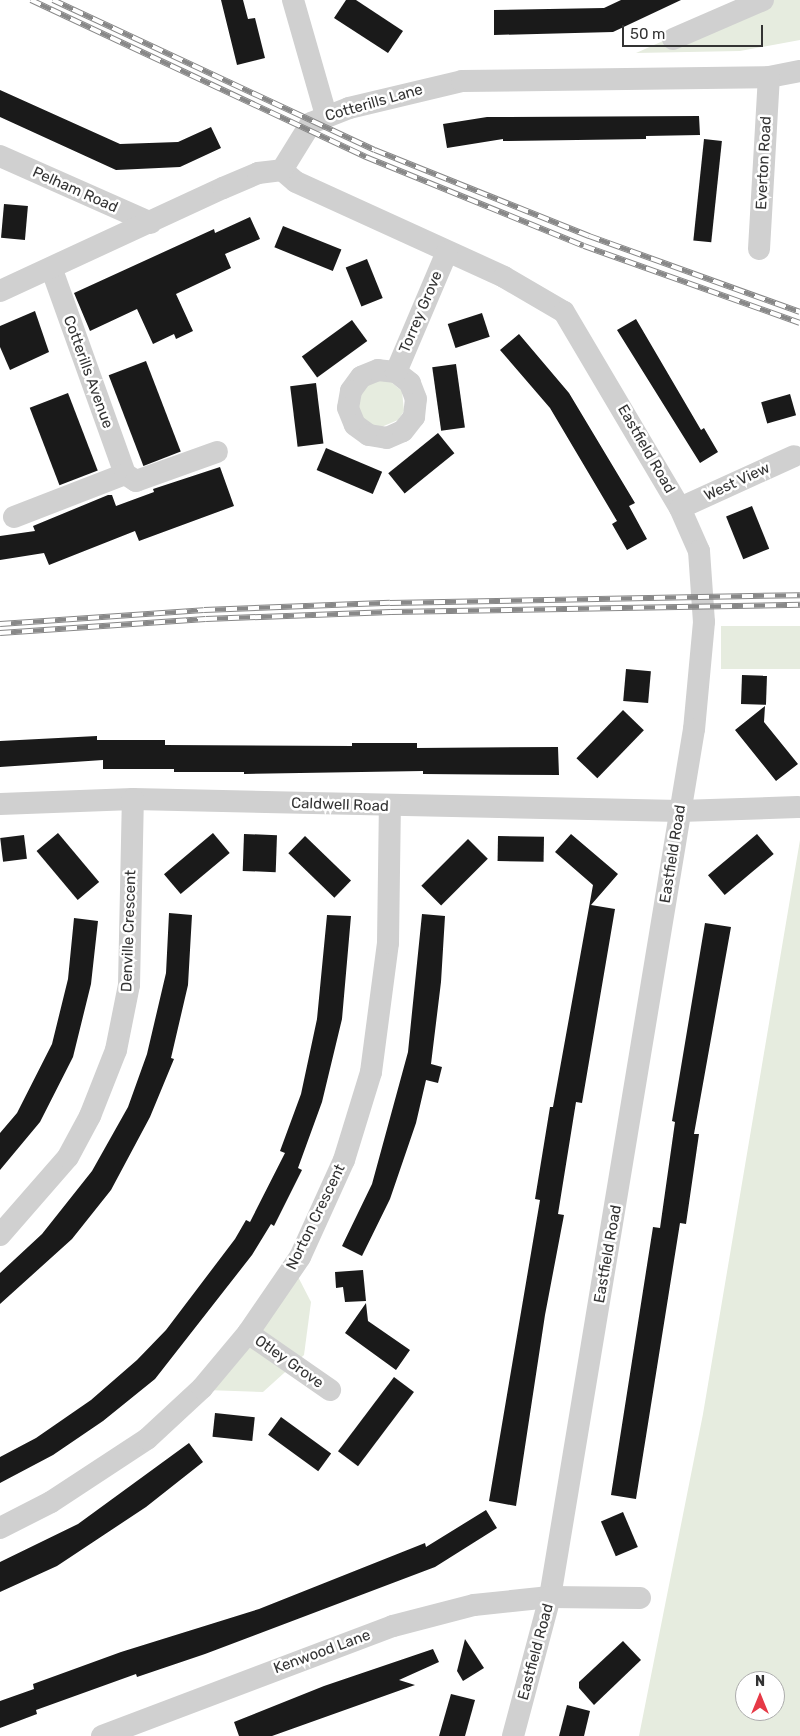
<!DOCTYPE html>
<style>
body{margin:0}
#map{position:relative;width:800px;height:1736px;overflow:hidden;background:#fff;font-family:Rubik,sans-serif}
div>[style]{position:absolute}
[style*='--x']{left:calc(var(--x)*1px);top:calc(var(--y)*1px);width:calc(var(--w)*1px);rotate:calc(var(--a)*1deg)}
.green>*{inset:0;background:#e6ecdf;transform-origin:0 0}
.building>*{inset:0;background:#1a1a1a;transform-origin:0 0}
.minor>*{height:22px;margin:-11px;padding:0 11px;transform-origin:11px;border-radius:11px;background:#d0d0d0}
.rail>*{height:5.5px;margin-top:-2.75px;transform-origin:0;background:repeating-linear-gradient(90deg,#fff 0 11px,#888 0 22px);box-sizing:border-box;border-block:1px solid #888}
span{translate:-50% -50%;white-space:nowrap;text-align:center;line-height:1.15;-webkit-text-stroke:5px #fff;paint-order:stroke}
.street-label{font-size:15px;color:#333}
.north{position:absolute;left:735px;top:1671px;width:50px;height:50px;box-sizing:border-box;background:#fff;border:1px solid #adadad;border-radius:50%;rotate:0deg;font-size:14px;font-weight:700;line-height:20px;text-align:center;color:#333}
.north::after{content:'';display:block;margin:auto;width:18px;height:22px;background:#e63946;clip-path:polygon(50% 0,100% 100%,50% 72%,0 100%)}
.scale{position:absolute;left:622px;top:25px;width:141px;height:22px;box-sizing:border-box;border:2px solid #333;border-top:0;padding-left:6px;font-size:15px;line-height:18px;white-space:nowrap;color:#333;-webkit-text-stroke:4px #fff;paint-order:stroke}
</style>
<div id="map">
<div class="green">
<div style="clip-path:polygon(755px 0,800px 0,800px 40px,740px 51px,636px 53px)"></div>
<div style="clip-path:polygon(386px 378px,402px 391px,404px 411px,398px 420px,379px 428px,360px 419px,358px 389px)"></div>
<div style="left:721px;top:626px;width:79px;height:43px"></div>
<div style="clip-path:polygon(evenodd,800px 840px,800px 1736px,639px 1736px,703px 1414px,800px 840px,745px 1681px,775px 1681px,775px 1711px,745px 1711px,745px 1681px)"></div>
<div style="clip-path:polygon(293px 1267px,311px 1302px,304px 1355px,263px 1392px,206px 1390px)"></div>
</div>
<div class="building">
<div style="clip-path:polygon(221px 0,243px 0,248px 19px,255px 18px,265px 58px,237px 65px)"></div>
<div style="clip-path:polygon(346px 0,356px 0,403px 31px,388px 53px,334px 18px)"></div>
<div style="clip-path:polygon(621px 0,681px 0,613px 32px,494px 35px,494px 10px,604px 8px)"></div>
<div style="clip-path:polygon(0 90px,120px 144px,178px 142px,211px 127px,221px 148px,180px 167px,116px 170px,0 117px)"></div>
<div style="clip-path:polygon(699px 116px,700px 135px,646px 136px,646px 139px,503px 141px,503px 139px,447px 148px,443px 124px,487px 117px)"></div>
<div style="left:704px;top:139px;width:18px;height:102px;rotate:6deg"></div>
<div style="left:4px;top:204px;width:24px;height:34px;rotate:5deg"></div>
<div style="clip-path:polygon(250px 217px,260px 239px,225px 254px,231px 268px,176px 294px,193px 331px,176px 339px,174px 334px,153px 344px,137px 309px,90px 331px,74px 293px,214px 229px,215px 233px)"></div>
<div style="left:283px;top:226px;width:63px;height:23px;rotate:22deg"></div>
<div style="left:367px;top:259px;width:42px;height:23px;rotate:68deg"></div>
<div style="clip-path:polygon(35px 311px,49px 352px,10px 370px,0 347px,0 326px)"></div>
<div style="left:482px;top:313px;width:25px;height:36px;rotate:72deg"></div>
<div style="clip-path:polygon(636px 319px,701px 430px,704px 428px,718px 452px,700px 463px,617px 330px)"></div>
<div style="left:352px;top:320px;width:26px;height:62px;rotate:54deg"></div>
<div style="clip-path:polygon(519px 334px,569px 393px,635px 503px,629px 506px,647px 539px,627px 550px,612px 524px,617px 521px,550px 408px,500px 350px)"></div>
<div style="left:146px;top:361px;width:97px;height:40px;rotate:69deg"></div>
<div style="left:456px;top:364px;width:64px;height:24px;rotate:82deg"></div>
<div style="left:316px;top:383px;width:61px;height:26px;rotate:83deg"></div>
<div style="left:68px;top:393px;width:83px;height:41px;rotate:69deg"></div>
<div style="left:790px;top:394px;width:22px;height:30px;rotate:74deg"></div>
<div style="left:438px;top:433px;width:26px;height:64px;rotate:51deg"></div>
<div style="left:326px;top:448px;width:61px;height:24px;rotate:23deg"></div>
<div style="clip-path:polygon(220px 467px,234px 506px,139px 541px,135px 531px,49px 565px,44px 553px,0 560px,0 536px,35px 531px,33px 526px,108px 495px,112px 495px,116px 506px,154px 492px,153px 489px)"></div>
<div style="left:752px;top:506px;width:46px;height:28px;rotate:68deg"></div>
<div style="left:626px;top:669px;width:25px;height:32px;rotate:5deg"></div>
<div style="left:742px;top:675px;width:25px;height:29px;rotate:2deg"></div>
<div style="clip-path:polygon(765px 706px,764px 722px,798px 764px,776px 781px,735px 730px)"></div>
<div style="left:623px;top:710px;width:29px;height:67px;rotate:44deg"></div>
<div style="clip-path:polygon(97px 736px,97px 740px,165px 740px,165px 745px,352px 746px,352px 743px,417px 743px,417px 748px,558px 747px,559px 775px,423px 774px,423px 771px,244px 774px,244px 772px,174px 772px,174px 769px,103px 769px,103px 760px,0 767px,0 741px)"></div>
<div style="left:58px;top:833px;width:64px;height:28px;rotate:50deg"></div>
<div style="left:213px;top:833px;width:26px;height:64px;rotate:50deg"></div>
<div style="left:244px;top:834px;width:33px;height:37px;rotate:2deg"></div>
<div style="clip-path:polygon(571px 834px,618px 874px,591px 905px,615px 909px,582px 1103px,576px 1102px,558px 1214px,564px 1215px,545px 1315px,516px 1506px,489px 1501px,540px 1200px,535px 1199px,550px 1107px,553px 1107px,593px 885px,555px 852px)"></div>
<div style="left:757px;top:834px;width:26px;height:64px;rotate:50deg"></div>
<div style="left:24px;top:835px;width:24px;height:24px;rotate:83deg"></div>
<div style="left:305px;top:836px;width:64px;height:24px;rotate:44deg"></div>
<div style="left:498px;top:836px;width:46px;height:25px;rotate:1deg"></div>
<div style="left:468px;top:839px;width:28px;height:66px;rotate:45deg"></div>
<div style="clip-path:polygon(169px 913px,192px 915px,188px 985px,171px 1058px,174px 1059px,150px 1117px,111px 1190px,72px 1239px,0 1304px,0 1273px,42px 1234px,92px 1171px,128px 1107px,147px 1054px,166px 973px)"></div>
<div style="clip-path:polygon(422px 914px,445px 916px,441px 982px,431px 1064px,442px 1067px,438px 1083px,426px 1080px,416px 1123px,390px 1199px,362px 1256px,342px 1246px,372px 1184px,408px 1052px)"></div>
<div style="clip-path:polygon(327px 915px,351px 916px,342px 1019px,322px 1102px,298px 1168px,302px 1170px,274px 1226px,271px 1224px,252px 1255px,155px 1379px,103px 1421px,53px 1455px,0 1483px,0 1457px,36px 1438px,91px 1400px,137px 1360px,166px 1330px,235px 1239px,246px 1220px,250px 1222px,285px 1153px,280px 1151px,301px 1094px,317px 1019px)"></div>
<div style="clip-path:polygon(74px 918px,98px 921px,91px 984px,73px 1057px,40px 1122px,0 1170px,0 1133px,17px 1113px,52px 1044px,68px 979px)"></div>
<div style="clip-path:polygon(705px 923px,731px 927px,694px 1134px,699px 1134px,686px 1224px,680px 1223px,636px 1499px,611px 1495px,653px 1227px,660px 1228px,675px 1122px,672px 1121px)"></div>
<div style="clip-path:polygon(363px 1270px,366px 1301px,345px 1302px,343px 1287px,336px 1288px,335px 1272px)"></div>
<div style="clip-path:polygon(366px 1303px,368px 1321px,410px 1350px,396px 1370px,345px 1333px)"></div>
<div style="left:394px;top:1377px;width:25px;height:93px;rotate:37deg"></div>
<div style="left:215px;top:1413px;width:40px;height:24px;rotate:6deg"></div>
<div style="left:281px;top:1417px;width:62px;height:22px;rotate:36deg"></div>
<div style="clip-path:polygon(189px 1443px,203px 1462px,146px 1507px,57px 1566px,0 1592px,0 1562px,78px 1524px)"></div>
<div style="clip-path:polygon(486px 1510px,497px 1528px,435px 1567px,205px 1654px,137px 1677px,136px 1674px,36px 1710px,37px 1714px,0 1728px,0 1701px,34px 1689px,33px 1684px,121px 1652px,259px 1609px,425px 1543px,426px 1547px)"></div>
<div style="left:623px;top:1512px;width:38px;height:24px;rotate:67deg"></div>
<div style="clip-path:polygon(465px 1639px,484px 1668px,463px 1681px,457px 1671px)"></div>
<div style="clip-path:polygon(623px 1641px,641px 1660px,594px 1705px,579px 1688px,579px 1682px)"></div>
<div style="clip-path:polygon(433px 1649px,439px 1662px,399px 1680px,415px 1685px,272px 1736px,239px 1736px,234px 1722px,324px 1686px)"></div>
<div style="clip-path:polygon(451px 1694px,475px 1700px,465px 1736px,439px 1736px)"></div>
<div style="clip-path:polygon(567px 1705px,590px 1711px,584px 1736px,559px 1736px)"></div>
</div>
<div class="minor">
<div style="--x:293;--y:0;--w:120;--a:74"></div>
<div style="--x:673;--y:39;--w:98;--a:-23.4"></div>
<div style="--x:0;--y:156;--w:165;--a:23.9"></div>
<div style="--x:282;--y:170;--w:18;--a:41"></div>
<div style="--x:296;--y:182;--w:229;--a:24.5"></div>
<div style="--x:504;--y:277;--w:69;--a:30.3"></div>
<div style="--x:564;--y:312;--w:228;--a:59.4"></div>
<div style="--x:680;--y:508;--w:47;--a:66.2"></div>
<div style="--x:699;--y:551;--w:71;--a:86"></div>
<div style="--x:704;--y:622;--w:107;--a:95.3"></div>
<div style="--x:694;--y:729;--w:880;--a:99.42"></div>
<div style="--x:550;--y:1597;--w:144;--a:104.9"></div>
<div style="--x:282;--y:170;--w:55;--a:-58.3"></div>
<div style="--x:311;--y:123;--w:41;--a:-21.5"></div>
<div style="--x:349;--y:108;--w:116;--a:-13.4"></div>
<div style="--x:462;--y:81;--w:307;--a:-0.7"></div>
<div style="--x:769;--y:77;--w:32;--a:-11"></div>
<div style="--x:759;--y:249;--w:172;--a:-86.7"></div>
<div style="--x:52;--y:270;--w:217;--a:70.3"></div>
<div style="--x:0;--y:291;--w:246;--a:-24.8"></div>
<div style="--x:223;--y:188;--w:38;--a:-23"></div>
<div style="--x:258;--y:173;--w:24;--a:-7"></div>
<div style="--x:396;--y:372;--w:18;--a:-174"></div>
<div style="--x:378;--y:370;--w:18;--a:158"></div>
<div style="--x:361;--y:377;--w:17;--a:126"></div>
<div style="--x:351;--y:391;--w:17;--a:100"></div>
<div style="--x:348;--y:408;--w:18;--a:68"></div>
<div style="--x:355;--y:425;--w:17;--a:36"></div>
<div style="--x:369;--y:435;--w:18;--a:9"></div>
<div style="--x:387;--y:438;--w:17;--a:-24"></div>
<div style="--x:403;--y:431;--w:18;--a:-52"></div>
<div style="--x:414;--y:417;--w:18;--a:-84"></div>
<div style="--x:416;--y:399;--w:17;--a:-111"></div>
<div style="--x:410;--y:383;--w:18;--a:-142"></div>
<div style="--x:396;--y:372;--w:130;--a:-67"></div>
<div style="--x:680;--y:508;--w:125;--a:-24.5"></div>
<div style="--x:14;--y:517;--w:119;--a:-21.2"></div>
<div style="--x:125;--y:474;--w:13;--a:32"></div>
<div style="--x:136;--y:481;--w:86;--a:-19.7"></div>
<div style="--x:0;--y:804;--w:133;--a:-2.2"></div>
<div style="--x:133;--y:799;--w:547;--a:1.26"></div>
<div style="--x:680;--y:811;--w:118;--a:-1.9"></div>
<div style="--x:0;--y:1235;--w:103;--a:-48.9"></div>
<div style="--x:68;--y:1157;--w:47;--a:-61.8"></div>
<div style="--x:90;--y:1116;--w:71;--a:-68.5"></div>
<div style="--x:116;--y:1050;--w:66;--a:-78.7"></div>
<div style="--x:129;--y:985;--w:186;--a:-88.8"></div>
<div style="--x:248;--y:1333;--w:100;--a:34.8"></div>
<div style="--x:0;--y:1528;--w:57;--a:-27"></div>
<div style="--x:51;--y:1502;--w:115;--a:-33.3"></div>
<div style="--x:147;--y:1439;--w:75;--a:-42.8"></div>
<div style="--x:202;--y:1388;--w:72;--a:-50.1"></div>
<div style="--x:248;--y:1333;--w:92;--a:-55.6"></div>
<div style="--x:300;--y:1257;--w:107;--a:-65.6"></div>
<div style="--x:344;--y:1160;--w:92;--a:-72.9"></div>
<div style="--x:371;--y:1072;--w:130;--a:-82.5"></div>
<div style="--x:388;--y:943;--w:137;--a:-89.2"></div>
<div style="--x:102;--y:1736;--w:311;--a:-20.7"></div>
<div style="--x:393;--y:1626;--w:84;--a:-14.5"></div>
<div style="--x:474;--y:1605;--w:76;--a:-6"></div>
<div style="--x:550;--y:1597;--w:90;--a:0.6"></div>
</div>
<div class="rail">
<div style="--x:31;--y:0;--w:370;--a:25.1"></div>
<div style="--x:366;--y:157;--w:235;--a:22.2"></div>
<div style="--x:584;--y:246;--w:229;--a:19.6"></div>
<div style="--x:53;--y:0;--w:355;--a:25"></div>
<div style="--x:375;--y:150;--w:231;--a:21.9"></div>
<div style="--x:589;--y:236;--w:224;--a:19.8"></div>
<div style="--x:0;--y:624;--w:204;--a:-3.9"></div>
<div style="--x:204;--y:610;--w:186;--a:-2.2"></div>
<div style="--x:390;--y:603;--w:410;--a:-1.1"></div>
<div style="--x:0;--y:633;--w:206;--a:-3.9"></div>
<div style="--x:206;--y:619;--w:185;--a:-2.2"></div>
<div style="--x:391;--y:612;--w:409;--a:-1"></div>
</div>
<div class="street-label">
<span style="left:374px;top:103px;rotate:-16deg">Cotterills Lane</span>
<span style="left:764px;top:163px;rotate:-87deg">Everton Road</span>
<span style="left:75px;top:190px;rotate:24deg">Pelham Road</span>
<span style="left:421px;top:312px;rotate:-67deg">Torrey Grove</span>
<span style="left:88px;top:372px;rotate:70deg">Cotterills Avenue</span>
<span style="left:646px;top:449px;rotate:60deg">Eastfield Road</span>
<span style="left:737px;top:482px;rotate:-25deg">West View</span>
<span style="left:340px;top:805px;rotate:2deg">Caldwell Road</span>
<span style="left:673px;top:854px;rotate:-81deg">Eastfield Road</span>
<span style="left:129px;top:931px;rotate:-88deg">Denville Crescent</span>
<span style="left:316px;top:1217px;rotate:-64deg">Norton Crescent</span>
<span style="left:608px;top:1254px;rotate:-80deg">Eastfield Road</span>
<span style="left:289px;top:1362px;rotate:35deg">Otley Grove</span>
<span style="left:322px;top:1652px;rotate:-20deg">Kenwood Lane</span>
<span style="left:536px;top:1652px;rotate:-75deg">Eastfield Road</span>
</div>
<div class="north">N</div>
<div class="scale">50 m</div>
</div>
